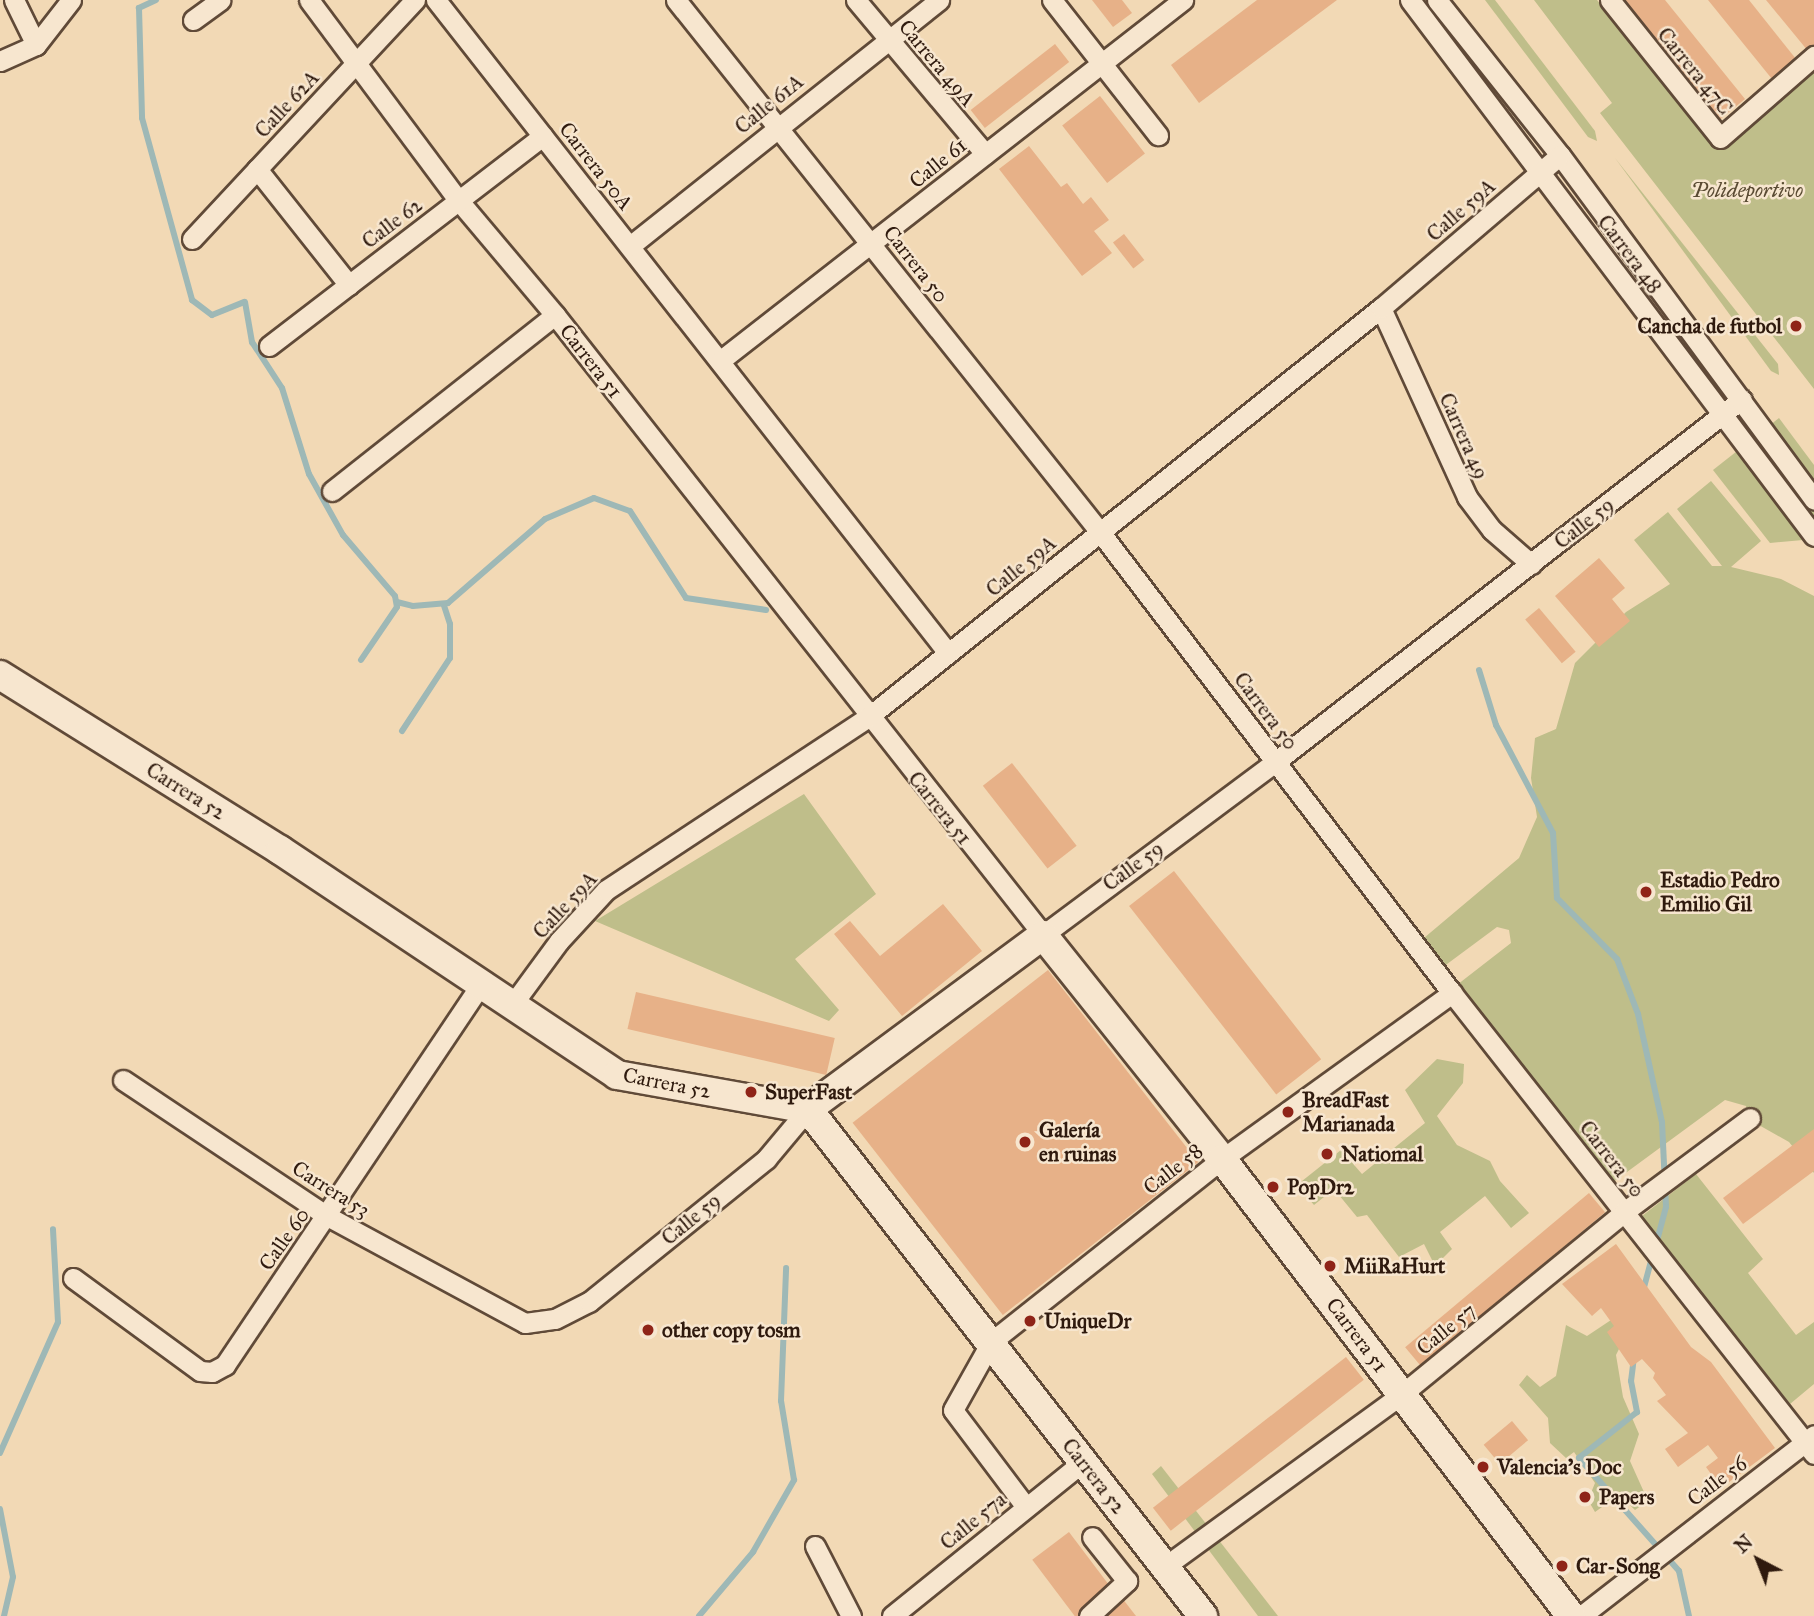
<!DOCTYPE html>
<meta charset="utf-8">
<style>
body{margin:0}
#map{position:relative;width:1814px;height:1616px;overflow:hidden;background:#f2d9b5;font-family:"IM FELL Great Primer",serif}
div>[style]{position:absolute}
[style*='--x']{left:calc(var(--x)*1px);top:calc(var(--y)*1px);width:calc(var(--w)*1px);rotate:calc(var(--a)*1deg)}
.green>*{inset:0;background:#bfbe8a}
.stream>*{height:6px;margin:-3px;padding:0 3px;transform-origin:3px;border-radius:3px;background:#9eb8b6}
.building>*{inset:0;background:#e7b188;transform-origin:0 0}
.roads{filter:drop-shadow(2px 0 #604a38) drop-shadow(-2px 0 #604a38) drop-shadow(0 2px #604a38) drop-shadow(0 -2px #604a38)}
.minor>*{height:19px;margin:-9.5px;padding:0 9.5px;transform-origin:9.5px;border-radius:9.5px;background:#f7e6cf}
.secondary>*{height:28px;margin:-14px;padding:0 14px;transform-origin:14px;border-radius:14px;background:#f7e6cf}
.dots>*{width:19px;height:19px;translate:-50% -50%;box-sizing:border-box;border:4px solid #f7e6cf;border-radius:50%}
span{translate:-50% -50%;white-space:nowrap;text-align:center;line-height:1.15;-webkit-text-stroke:5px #f7e6cf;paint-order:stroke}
.street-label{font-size:21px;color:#2f1a0e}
.park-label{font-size:21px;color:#5a4b33;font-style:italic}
.poi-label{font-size:21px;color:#2f1a0e;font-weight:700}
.right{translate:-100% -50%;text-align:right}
.left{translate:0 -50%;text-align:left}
.north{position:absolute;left:1723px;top:1525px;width:70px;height:70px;-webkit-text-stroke:5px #f7e6cf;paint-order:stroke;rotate:318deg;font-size:19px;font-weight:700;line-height:28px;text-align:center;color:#2f1a0e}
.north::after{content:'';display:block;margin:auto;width:24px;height:32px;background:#2f1a0e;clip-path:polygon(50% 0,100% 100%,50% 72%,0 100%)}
</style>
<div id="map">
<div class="green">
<div style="clip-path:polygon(1485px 0,1495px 0,1595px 131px,1597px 141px,1588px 137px)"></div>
<div style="clip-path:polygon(1534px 0,1597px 0,1709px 132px,1814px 50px,1814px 389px,1600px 113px,1612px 103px)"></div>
<div style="clip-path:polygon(1615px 158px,1778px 364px,1779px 375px,1771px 371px)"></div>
<div style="clip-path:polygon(1779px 418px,1814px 465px,1814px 539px,1770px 543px,1713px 470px)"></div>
<div style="clip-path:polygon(1711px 481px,1761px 541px,1731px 567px,1781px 579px,1814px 596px,1814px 1173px,1789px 1142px,1750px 1120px,1746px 1106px,1725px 1100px,1612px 1183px,1453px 988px,1511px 943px,1509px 930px,1497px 927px,1439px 970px,1418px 943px,1519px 858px,1537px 817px,1531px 778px,1535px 738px,1556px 729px,1575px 663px,1626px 612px,1670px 584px,1634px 540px,1668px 512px,1712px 566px,1722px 566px,1677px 509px)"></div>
<div style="clip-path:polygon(804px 794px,876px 894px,795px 959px,839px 1010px,829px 1021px,595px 921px)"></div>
<div style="clip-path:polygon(1437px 1059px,1464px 1064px,1463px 1083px,1437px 1116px,1457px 1145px,1490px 1161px,1500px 1181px,1529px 1213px,1511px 1228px,1485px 1196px,1440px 1232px,1452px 1249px,1435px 1266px,1424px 1244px,1399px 1257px,1367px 1215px,1357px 1217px,1334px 1189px,1314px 1205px,1297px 1185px,1341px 1150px,1362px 1174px,1425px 1123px,1405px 1090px)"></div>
<div style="clip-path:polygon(1696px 1174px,1763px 1259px,1748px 1273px,1796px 1335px,1814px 1322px,1814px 1384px,1790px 1404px,1642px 1216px)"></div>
<div style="clip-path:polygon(1611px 1320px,1624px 1339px,1616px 1355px,1623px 1397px,1639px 1434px,1630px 1461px,1648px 1501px,1635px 1510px,1619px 1495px,1595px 1512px,1588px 1500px,1595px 1483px,1574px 1452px,1566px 1458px,1550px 1443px,1548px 1418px,1519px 1385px,1527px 1375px,1540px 1387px,1556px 1376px,1566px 1325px,1587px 1336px)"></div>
<div style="clip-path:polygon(1161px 1466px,1278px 1616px,1258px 1616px,1152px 1474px)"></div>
</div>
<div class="stream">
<div style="--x:156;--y:0;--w:19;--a:155"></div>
<div style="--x:139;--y:8;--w:110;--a:88.4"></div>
<div style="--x:142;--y:118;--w:189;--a:74.6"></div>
<div style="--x:192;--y:300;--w:25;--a:37"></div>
<div style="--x:212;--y:315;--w:35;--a:-22"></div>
<div style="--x:245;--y:302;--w:41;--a:80.1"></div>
<div style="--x:252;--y:342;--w:55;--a:56.9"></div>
<div style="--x:282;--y:388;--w:90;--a:72.6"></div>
<div style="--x:309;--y:474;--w:70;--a:60.9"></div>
<div style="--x:343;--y:535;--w:80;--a:49.6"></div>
<div style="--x:395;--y:596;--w:11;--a:80"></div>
<div style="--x:397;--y:607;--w:64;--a:124.2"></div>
<div style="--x:397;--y:602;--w:16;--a:14"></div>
<div style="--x:413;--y:606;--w:35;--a:-5"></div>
<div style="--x:448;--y:603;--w:128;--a:-40.9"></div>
<div style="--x:545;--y:519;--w:53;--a:-23.2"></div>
<div style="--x:594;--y:498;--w:38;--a:20"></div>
<div style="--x:630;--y:511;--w:103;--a:57.2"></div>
<div style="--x:686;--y:598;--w:81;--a:8.5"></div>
<div style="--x:1479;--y:670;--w:58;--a:72.8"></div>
<div style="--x:1496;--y:725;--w:122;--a:62.2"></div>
<div style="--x:1553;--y:833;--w:65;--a:86.5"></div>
<div style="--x:1557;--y:898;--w:86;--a:45.5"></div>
<div style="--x:1617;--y:959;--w:59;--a:69.1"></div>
<div style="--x:1638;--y:1014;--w:111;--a:77.5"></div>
<div style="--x:1662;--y:1122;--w:85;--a:87.3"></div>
<div style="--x:1666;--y:1207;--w:38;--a:105"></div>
<div style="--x:402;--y:731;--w:87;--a:-56.7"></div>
<div style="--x:450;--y:658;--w:34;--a:-90"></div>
<div style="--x:450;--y:624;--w:20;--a:-108"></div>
<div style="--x:1643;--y:1291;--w:38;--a:-75"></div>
<div style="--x:1634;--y:1357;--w:24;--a:97"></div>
<div style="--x:1631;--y:1381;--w:32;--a:79"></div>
<div style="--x:1637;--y:1412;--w:74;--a:141.6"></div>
<div style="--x:1579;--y:1458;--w:151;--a:48.5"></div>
<div style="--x:1679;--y:1571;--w:46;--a:77.5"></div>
<div style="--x:0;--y:1453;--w:143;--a:-66.1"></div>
<div style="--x:58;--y:1322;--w:93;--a:-93.1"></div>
<div style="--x:0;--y:1509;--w:69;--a:79.2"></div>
<div style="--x:13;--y:1577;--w:40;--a:103"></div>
<div style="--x:699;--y:1616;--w:84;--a:-49.8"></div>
<div style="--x:753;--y:1552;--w:83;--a:-60.3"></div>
<div style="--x:794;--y:1480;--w:80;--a:-99.3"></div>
<div style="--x:781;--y:1401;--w:133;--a:-87.8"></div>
</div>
<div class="building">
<div style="clip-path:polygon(1092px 0,1122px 0,1132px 13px,1113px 27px)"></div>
<div style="clip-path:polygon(1257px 0,1337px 0,1199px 103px,1171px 65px)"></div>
<div style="clip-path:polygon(1618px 0,1665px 0,1745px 99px,1717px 122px)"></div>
<div style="clip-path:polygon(1708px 0,1749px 0,1796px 59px,1772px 79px)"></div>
<div style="clip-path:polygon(1766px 0,1814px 0,1814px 46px,1808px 51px)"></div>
<div style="left:1055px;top:44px;width:23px;height:107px;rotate:52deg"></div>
<div style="left:1100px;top:96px;width:73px;height:48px;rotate:52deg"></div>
<div style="clip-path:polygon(1029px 146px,1061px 187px,1067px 183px,1083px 204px,1091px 197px,1109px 220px,1094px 231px,1112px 253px,1082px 276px,999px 169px)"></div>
<div style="left:1124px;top:234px;width:33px;height:14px;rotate:52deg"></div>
<div style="clip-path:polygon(1599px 558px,1625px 588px,1612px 599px,1630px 621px,1599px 647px,1555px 596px)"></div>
<div style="left:1539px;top:608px;width:57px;height:18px;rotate:50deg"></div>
<div style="left:1012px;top:763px;width:105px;height:37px;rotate:52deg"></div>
<div style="left:1174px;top:871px;width:239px;height:57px;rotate:52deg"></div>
<div style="clip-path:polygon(943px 904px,982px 951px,902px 1016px,834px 934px,850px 921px,880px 956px)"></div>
<div style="left:1048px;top:970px;width:244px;height:248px;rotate:52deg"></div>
<div style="left:636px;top:992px;width:204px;height:38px;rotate:13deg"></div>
<div style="clip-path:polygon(1814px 1129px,1814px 1171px,1743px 1224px,1723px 1198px)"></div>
<div style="left:1589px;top:1193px;width:25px;height:240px;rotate:50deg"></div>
<div style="clip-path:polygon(1616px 1244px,1691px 1347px,1711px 1362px,1775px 1448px,1721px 1488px,1706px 1467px,1718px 1458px,1708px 1445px,1678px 1467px,1665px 1449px,1688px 1433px,1657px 1401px,1666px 1395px,1653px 1378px,1655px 1373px,1642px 1359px,1631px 1367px,1607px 1332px,1614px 1326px,1601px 1308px,1592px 1316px,1562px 1284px)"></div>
<div style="left:1346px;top:1357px;width:29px;height:245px;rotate:52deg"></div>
<div style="left:1512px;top:1421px;width:25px;height:37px;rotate:50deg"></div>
<div style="left:1069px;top:1532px;width:73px;height:46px;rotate:53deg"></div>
<div style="clip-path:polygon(1122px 1598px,1136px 1616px,1099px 1616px)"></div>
</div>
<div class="roads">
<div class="minor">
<div style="--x:14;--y:0;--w:50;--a:63.9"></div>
<div style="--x:309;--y:0;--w:251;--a:53.3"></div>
<div style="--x:459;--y:201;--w:149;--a:49.9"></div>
<div style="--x:555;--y:315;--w:789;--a:51.79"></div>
<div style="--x:1043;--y:935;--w:289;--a:-36.7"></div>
<div style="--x:1275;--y:762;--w:591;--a:-37.86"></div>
<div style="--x:436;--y:0;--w:830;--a:51.9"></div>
<div style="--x:676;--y:0;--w:680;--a:51.45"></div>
<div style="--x:1100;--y:532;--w:580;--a:52.64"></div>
<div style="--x:1452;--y:993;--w:586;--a:51.86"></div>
<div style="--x:856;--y:0;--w:201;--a:50"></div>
<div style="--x:1052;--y:0;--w:172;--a:51.9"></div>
<div style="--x:1410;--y:0;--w:671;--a:52.99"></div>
<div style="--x:1437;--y:0;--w:198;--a:51.6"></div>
<div style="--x:1560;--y:155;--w:428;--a:53.6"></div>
<div style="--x:1610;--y:0;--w:176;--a:51.4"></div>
<div style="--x:1720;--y:138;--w:125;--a:-41.1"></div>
<div style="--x:193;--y:20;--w:34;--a:-36"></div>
<div style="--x:0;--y:61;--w:39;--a:-24"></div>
<div style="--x:36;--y:45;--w:57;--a:-52.1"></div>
<div style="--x:257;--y:169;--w:148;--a:51.6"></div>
<div style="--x:192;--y:239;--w:327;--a:-47"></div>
<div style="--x:630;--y:246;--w:395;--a:-38.5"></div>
<div style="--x:1381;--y:308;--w:208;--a:65.5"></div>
<div style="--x:1467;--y:497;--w:41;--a:52.9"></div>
<div style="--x:1492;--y:530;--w:52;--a:41.1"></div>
<div style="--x:269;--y:346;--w:345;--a:-37.5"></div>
<div style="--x:721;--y:360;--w:586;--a:-37.93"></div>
<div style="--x:332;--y:491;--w:284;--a:-38.3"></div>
<div style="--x:512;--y:1005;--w:79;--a:-53.7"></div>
<div style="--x:559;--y:941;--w:69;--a:-47.3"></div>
<div style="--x:606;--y:890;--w:313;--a:-33.4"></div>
<div style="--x:867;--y:718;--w:657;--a:-38.58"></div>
<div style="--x:1381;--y:308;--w:235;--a:-40.5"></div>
<div style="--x:123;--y:1080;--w:245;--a:33.7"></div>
<div style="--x:327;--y:1216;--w:225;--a:28.4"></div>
<div style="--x:525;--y:1323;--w:30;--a:-8"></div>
<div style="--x:555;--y:1319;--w:38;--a:-27"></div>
<div style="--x:589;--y:1302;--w:228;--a:-38.9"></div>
<div style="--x:766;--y:1159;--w:65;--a:-50"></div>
<div style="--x:73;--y:1278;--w:157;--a:36.2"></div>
<div style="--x:200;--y:1371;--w:12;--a:5"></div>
<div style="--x:212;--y:1372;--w:15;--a:-28"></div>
<div style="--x:225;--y:1365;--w:459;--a:-56.1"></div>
<div style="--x:1026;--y:1507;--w:121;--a:-127"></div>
<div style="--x:953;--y:1410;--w:78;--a:-60.8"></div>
<div style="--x:991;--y:1342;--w:295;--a:-38.4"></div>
<div style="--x:1222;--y:1159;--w:284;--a:-35.8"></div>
<div style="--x:815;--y:1546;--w:79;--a:62.8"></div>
<div style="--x:1164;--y:1567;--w:294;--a:-36"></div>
<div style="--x:1402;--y:1394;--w:287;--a:-39.3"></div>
<div style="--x:1624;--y:1212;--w:157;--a:-36.7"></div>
<div style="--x:892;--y:1616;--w:245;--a:-38.9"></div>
<div style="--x:1089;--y:1616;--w:52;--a:-42.6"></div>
<div style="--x:1127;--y:1581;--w:56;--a:-128.5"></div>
<div style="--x:1581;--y:1616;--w:295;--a:-37.8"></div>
</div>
<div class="secondary">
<div style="--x:0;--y:675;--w:330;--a:32"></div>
<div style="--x:280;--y:850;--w:405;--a:33.7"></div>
<div style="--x:617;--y:1075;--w:194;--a:10.1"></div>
<div style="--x:808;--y:1109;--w:643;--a:52.08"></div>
<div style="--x:808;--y:1109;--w:292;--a:-36.5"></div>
<div style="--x:1043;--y:935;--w:287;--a:51.4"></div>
<div style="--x:1222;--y:1159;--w:575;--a:52.63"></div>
</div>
</div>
<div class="dots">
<div style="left:1796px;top:326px;background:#8f2418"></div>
<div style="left:1646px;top:892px;background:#8f2418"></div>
<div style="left:751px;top:1092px;background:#8f2418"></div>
<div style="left:1288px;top:1112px;background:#8f2418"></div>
<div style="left:1025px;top:1142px;background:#8f2418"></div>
<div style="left:1327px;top:1154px;background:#8f2418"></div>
<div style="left:1273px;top:1187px;background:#8f2418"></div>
<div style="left:1330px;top:1266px;background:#8f2418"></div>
<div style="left:1030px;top:1321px;background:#8f2418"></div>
<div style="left:648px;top:1330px;background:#8f2418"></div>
<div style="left:1483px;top:1467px;background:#8f2418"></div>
<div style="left:1585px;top:1497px;background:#8f2418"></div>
<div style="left:1562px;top:1566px;background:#8f2418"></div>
</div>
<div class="street-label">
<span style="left:937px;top:63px;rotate:50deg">Carrera 49A</span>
<span style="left:1695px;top:71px;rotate:51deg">Carrera 47C</span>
<span style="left:287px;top:104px;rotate:-47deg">Calle 62A</span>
<span style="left:769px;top:104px;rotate:-39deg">Calle 61A</span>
<span style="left:938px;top:163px;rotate:-39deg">Calle 61</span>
<span style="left:596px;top:166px;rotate:52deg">Carrera 50A</span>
<span style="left:1461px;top:210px;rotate:-41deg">Calle 59A</span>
<span style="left:392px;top:223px;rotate:-37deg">Calle 62</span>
<span style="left:1630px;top:254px;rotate:53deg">Carrera 48</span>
<span style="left:916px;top:264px;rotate:52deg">Carrera 50</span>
<span style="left:591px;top:361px;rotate:52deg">Carrera 51</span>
<span style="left:1464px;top:436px;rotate:66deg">Carrera 49</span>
<span style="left:1584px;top:523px;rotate:-38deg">Calle 59</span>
<span style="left:1021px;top:566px;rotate:-39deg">Calle 59A</span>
<span style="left:1266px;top:711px;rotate:53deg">Carrera 50</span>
<span style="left:186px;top:791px;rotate:32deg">Carrera 52</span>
<span style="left:940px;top:808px;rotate:51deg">Carrera 51</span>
<span style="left:1133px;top:866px;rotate:-36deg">Calle 59</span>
<span style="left:565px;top:905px;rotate:-47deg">Calle 59A</span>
<span style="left:667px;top:1083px;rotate:11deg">Carrera 52</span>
<span style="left:1612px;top:1159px;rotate:52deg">Carrera 50</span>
<span style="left:1173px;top:1169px;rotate:-38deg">Calle 58</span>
<span style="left:331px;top:1189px;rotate:32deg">Carrera 53</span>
<span style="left:691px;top:1219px;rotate:-39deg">Calle 59</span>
<span style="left:284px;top:1239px;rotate:-55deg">Calle 60</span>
<span style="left:1446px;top:1329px;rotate:-39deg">Calle 57</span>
<span style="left:1357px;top:1335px;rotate:53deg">Carrera 51</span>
<span style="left:1094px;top:1476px;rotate:52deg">Carrera 52</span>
<span style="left:1717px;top:1481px;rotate:-37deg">Calle 56</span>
<span style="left:973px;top:1521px;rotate:-39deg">Calle 57a</span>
</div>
<div class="park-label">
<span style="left:1747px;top:190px">Polideportivo</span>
</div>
<div class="poi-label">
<span class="right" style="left:1782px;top:326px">Cancha de futbol</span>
<span class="left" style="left:1660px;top:892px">Estadio Pedro<br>Emilio Gil</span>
<span class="left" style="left:765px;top:1092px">SuperFast</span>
<span class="left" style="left:1302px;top:1112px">BreadFast<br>Marianada</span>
<span class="left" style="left:1039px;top:1142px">Galería<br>en ruinas</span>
<span class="left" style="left:1341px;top:1154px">Natiomal</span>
<span class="left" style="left:1287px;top:1187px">PopDr2</span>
<span class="left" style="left:1344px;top:1266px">MiiRaHurt</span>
<span class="left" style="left:1044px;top:1321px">UniqueDr</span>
<span class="left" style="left:662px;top:1330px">other copy tosm</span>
<span class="left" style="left:1497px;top:1467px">Valencia's Doc</span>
<span class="left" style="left:1599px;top:1497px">Papers</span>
<span class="left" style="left:1576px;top:1566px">Car-Song</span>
</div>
<div class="north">N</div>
</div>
